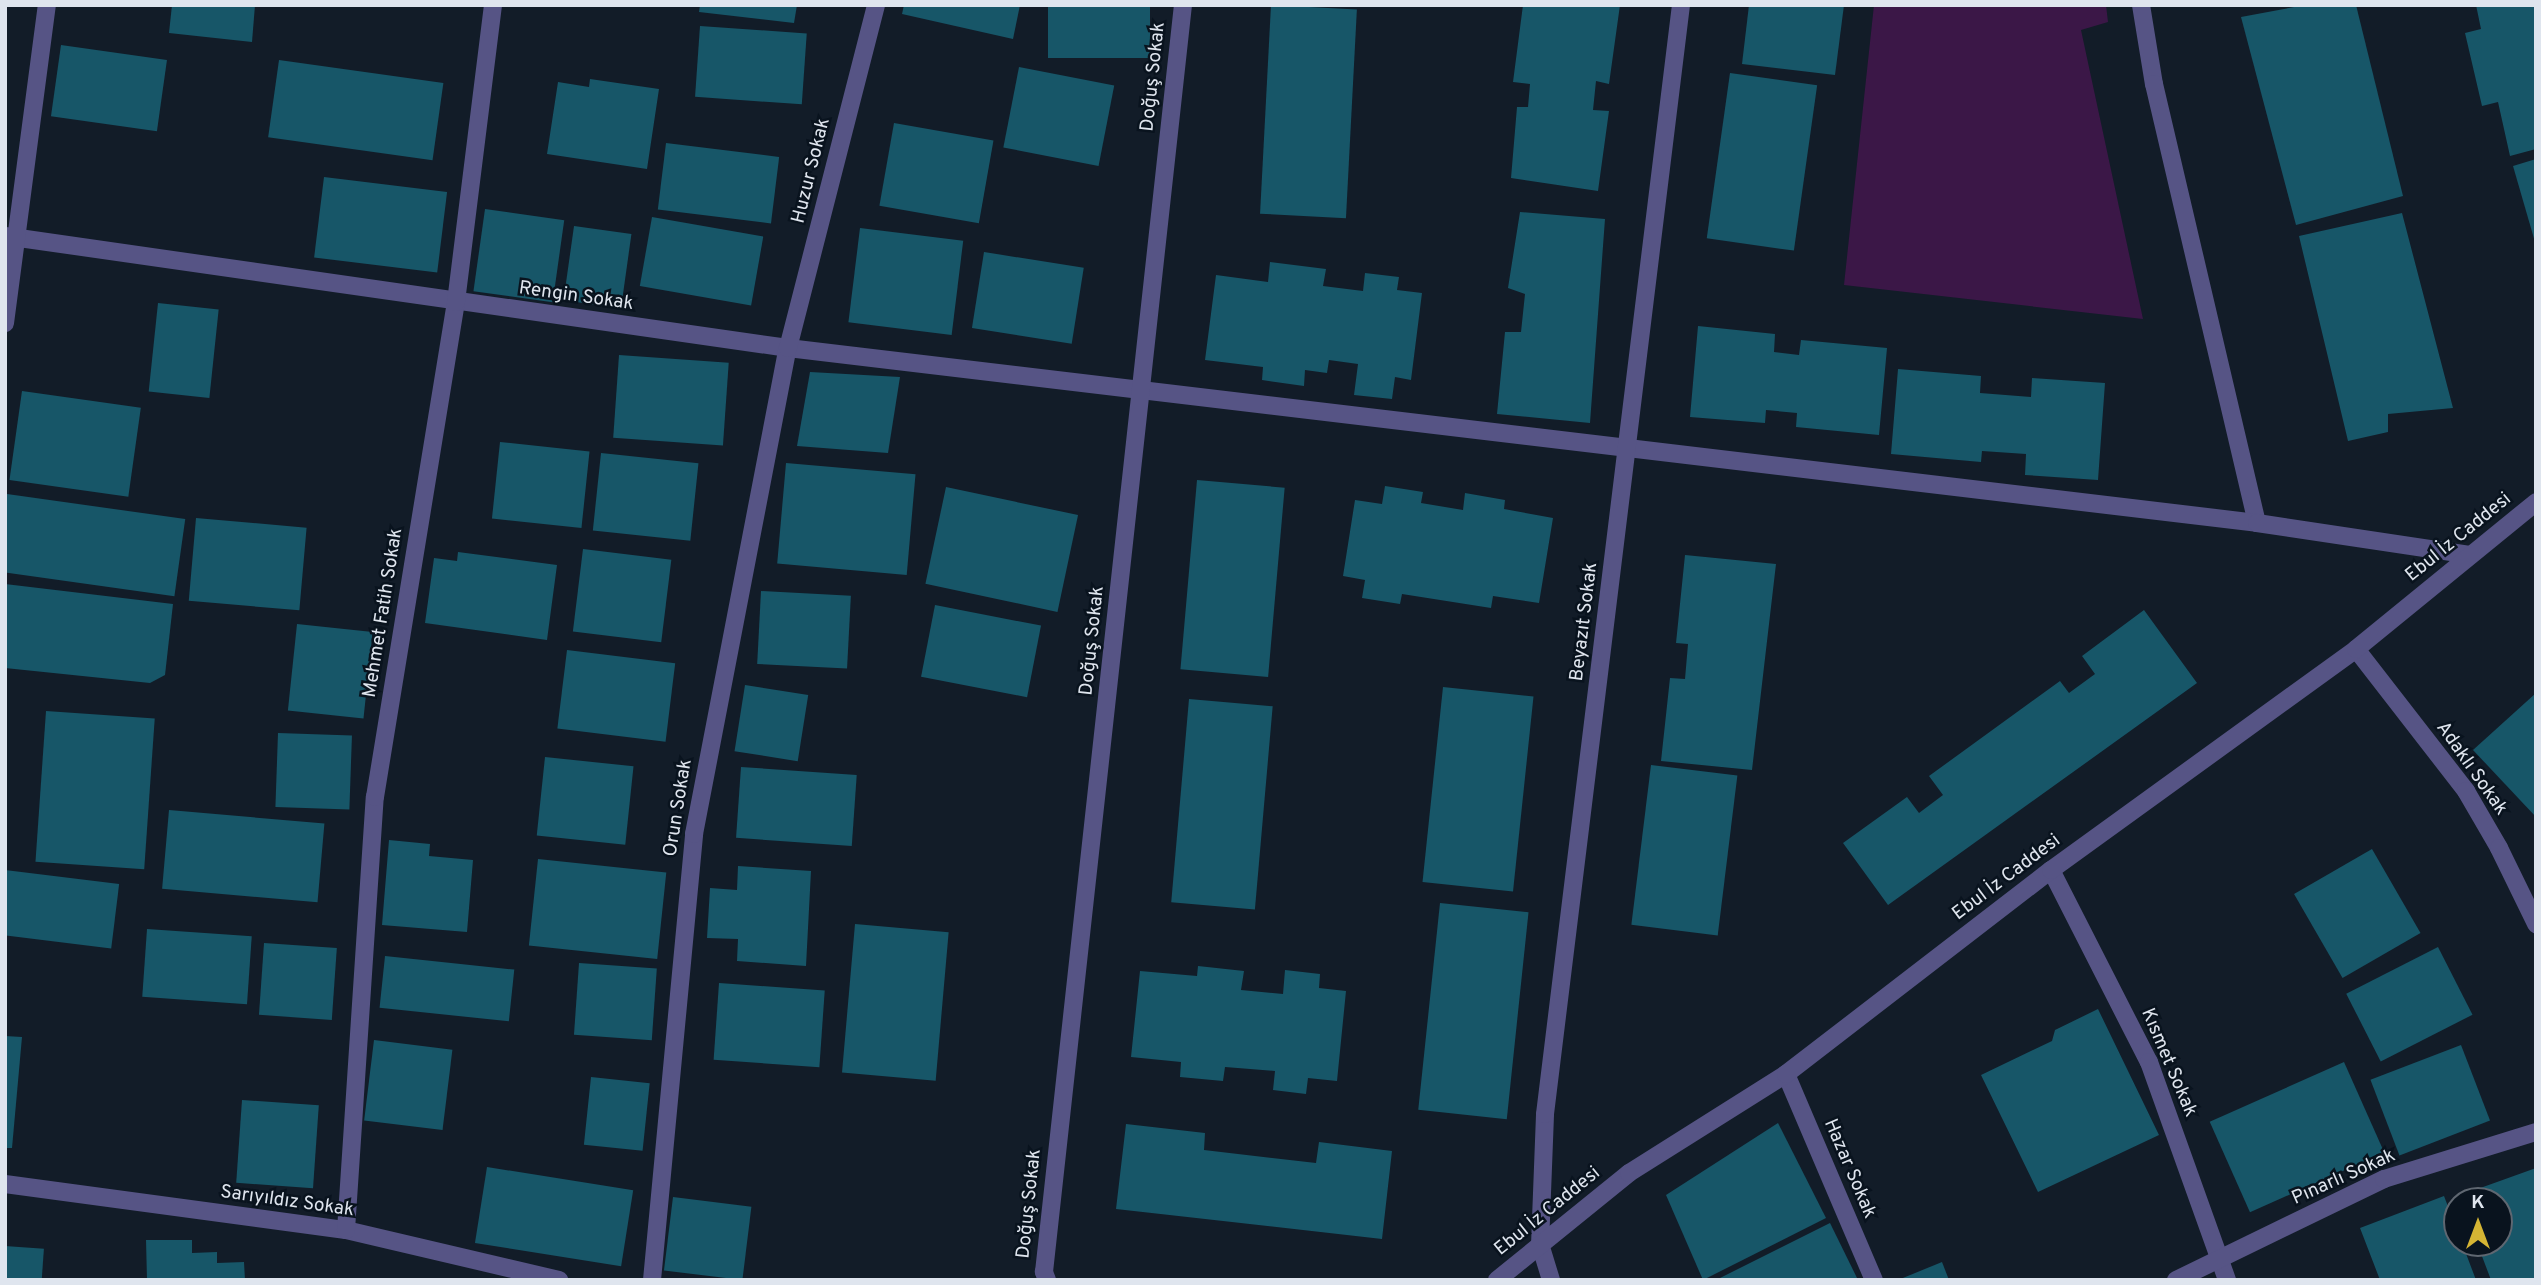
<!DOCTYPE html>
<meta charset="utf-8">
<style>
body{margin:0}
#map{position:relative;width:2541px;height:1285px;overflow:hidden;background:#121c28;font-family:Overpass,sans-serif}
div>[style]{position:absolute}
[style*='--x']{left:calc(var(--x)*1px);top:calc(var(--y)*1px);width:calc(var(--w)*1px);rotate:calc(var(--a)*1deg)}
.green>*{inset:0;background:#3b1747}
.building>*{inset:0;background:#175668;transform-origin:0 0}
.minor>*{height:18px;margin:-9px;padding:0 9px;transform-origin:9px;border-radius:9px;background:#565485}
.tertiary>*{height:18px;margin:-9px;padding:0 9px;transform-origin:9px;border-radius:9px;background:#565485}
span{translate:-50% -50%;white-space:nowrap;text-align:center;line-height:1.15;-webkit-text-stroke:5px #09131e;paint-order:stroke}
.street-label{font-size:19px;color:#dfe5ee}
.frame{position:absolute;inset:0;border:7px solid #dfe5ee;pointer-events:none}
.north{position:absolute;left:2443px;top:1187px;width:70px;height:70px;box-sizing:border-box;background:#09131e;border:2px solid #5f6771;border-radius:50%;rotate:0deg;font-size:19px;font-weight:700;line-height:28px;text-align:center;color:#dfe5ee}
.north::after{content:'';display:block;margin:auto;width:24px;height:32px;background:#d5b534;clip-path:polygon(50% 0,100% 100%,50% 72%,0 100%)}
</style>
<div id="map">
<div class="green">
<div style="clip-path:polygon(1874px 5px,2106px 5px,2108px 22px,2081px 30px,2143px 319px,1844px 285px)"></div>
</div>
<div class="building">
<div style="clip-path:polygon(172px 5px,255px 5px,252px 42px,169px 33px)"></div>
<div style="clip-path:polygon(700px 5px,797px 5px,794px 23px,699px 12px)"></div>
<div style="clip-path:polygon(904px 5px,1020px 5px,1013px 39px,902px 14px)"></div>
<div style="left:1048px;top:5px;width:102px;height:53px"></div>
<div style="left:1271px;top:5px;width:86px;height:209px;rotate:3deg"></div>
<div style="clip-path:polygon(1523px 5px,1620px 5px,1609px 84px,1596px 81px,1593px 110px,1609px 111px,1598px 191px,1511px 178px,1517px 107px,1528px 107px,1530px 84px,1513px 82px)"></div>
<div style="clip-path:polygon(1749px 5px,1844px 5px,1835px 75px,1742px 64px)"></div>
<div style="clip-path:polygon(2305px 5px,2356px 5px,2403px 196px,2296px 225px,2241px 17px)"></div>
<div style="clip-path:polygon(2476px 5px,2536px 5px,2536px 149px,2510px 156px,2498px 102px,2482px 106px,2465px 33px,2481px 29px)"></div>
<div style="left:700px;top:26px;width:107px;height:71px;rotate:4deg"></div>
<div style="left:61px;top:45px;width:107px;height:72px;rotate:8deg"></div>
<div style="left:279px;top:60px;width:166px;height:78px;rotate:8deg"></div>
<div style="left:1019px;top:67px;width:97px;height:82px;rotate:11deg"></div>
<div style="left:1730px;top:73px;width:88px;height:167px;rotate:8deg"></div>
<div style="clip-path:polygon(590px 79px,659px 89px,647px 169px,547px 154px,558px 82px,589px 87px)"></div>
<div style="left:894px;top:123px;width:101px;height:84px;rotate:10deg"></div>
<div style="left:666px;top:143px;width:114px;height:67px;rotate:7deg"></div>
<div style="clip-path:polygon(2536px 159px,2536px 242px,2535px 242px,2513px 166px)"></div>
<div style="left:324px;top:177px;width:124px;height:81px;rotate:7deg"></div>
<div style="left:485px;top:209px;width:80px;height:83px;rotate:8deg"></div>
<div style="clip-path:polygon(1520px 212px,1605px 219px,1590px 423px,1497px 414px,1505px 332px,1521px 332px,1525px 294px,1508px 288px)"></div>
<div style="clip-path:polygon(2402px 213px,2453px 408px,2388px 414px,2388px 432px,2348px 441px,2299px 236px)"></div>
<div style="left:652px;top:217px;width:113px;height:70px;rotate:10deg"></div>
<div style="left:574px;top:226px;width:58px;height:75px;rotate:8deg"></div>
<div style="left:860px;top:228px;width:104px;height:95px;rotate:7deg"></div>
<div style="left:984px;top:252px;width:101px;height:77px;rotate:9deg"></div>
<div style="clip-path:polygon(1270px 262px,1326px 269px,1323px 286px,1363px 291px,1365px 273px,1399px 277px,1397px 290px,1422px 293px,1411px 380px,1395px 377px,1392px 399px,1354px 395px,1358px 364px,1329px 360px,1327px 373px,1305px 370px,1304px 386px,1262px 380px,1263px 367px,1205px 360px,1216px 275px,1268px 282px)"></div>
<div style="left:158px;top:303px;width:61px;height:89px;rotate:6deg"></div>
<div style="clip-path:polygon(1698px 326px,1775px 334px,1774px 352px,1799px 355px,1801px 340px,1887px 348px,1879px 435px,1796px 427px,1797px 413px,1766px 410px,1765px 423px,1690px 417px)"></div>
<div style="left:619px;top:355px;width:110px;height:83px;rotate:4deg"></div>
<div style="clip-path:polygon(1898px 369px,1981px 376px,1980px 393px,2031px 397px,2032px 378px,2105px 383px,2098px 480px,2025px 475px,2026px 454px,1982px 451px,1981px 462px,1891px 454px)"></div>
<div style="clip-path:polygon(810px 372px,900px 377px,888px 453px,797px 446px)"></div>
<div style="left:22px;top:391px;width:120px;height:90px;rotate:8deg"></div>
<div style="left:500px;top:442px;width:90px;height:77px;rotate:6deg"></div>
<div style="left:601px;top:453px;width:98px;height:78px;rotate:6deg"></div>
<div style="left:786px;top:463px;width:130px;height:101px;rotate:5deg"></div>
<div style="left:1197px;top:480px;width:88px;height:190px;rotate:5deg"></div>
<div style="clip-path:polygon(1385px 486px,1423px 492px,1421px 503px,1463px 510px,1465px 493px,1505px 500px,1504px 509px,1553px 518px,1539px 603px,1493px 596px,1491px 608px,1402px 594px,1400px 604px,1362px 598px,1365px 580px,1343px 576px,1355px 500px,1382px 504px)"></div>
<div style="left:946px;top:487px;width:135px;height:99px;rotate:12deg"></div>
<div style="left:7px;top:494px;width:180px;height:78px;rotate:8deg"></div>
<div style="left:196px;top:518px;width:111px;height:83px;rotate:5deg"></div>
<div style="left:583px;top:549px;width:89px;height:83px;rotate:7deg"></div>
<div style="clip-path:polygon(458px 552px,557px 565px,547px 640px,425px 623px,434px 558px,457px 561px)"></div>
<div style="clip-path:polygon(1685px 555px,1776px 564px,1752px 770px,1661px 761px,1670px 678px,1685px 679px,1688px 644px,1676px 643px)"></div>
<div style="clip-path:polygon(5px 584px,173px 604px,165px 675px,150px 683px,5px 668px)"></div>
<div style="left:761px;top:591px;width:90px;height:73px;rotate:3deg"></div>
<div style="left:935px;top:605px;width:108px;height:73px;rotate:11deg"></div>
<div style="clip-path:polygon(2144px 610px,2197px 683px,1888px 905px,1843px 843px,1907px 797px,1919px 813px,1943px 795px,1929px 776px,2060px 681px,2069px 693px,2095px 674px,2082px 656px)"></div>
<div style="left:297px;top:624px;width:76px;height:87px;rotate:6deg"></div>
<div style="left:567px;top:650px;width:109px;height:79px;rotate:7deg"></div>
<div style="left:745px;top:685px;width:64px;height:67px;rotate:9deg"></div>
<div style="left:1443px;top:687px;width:91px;height:196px;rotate:6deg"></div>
<div style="clip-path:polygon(2536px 693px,2536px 817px,2473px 750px)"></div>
<div style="left:1189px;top:699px;width:84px;height:204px;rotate:5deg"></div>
<div style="left:46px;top:711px;width:109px;height:151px;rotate:4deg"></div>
<div style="left:278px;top:733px;width:74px;height:74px;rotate:2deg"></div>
<div style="left:545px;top:757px;width:89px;height:79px;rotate:6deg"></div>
<div style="left:1651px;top:765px;width:87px;height:161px;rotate:7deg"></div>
<div style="left:741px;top:767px;width:116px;height:71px;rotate:4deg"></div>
<div style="left:169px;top:810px;width:156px;height:79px;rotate:5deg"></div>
<div style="clip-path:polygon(389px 840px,430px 844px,429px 856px,473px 860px,467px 932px,382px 925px)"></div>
<div style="left:2372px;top:849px;width:97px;height:90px;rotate:60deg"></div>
<div style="left:538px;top:859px;width:129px;height:87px;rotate:6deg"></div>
<div style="clip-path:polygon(738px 866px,811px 871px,806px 966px,737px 961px,738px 939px,707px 938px,710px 888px,737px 890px)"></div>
<div style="left:5px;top:870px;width:115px;height:65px;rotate:7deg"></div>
<div style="left:1440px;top:903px;width:89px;height:208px;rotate:6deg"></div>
<div style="left:855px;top:924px;width:94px;height:149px;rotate:5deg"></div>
<div style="left:147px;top:929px;width:105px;height:68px;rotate:4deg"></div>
<div style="left:264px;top:943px;width:73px;height:72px;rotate:4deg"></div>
<div style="left:2438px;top:947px;width:76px;height:103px;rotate:63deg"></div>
<div style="left:385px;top:956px;width:130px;height:52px;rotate:6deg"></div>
<div style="left:579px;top:963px;width:78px;height:72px;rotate:4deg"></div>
<div style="clip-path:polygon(1198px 966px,1244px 971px,1241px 990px,1283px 994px,1285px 970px,1320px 974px,1319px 988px,1346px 991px,1337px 1081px,1308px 1078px,1306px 1094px,1273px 1090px,1275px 1071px,1225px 1067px,1223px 1081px,1180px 1077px,1181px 1062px,1131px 1057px,1140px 971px,1197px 976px)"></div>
<div style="left:719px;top:983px;width:106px;height:77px;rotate:4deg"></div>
<div style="clip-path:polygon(2098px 1009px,2159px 1135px,2038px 1192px,1981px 1075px,2052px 1041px,2055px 1030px)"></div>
<div style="clip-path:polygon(5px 1036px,22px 1037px,12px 1148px,5px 1148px)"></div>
<div style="left:374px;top:1040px;width:79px;height:81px;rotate:7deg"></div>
<div style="left:2461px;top:1045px;width:81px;height:97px;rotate:69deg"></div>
<div style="left:2344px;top:1062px;width:99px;height:147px;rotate:66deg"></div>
<div style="left:591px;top:1077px;width:59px;height:68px;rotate:6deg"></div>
<div style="left:242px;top:1100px;width:77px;height:83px;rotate:4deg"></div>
<div style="clip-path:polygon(1778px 1123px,1826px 1218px,1703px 1280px,1666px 1195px)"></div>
<div style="clip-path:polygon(1126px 1124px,1205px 1133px,1204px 1150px,1316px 1163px,1319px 1142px,1392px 1151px,1382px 1239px,1116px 1209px)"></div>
<div style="left:487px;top:1167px;width:148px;height:77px;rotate:9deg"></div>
<div style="clip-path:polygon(2536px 1168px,2536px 1280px,2491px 1280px,2477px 1243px,2499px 1243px,2499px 1201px,2460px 1201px,2458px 1196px)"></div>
<div style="clip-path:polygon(2444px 1196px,2457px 1230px,2457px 1243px,2462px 1243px,2476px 1280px,2380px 1280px,2360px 1228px)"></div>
<div style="left:673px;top:1197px;width:79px;height:74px;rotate:7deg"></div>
<div style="clip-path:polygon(1830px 1223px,1858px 1280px,1716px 1280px)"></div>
<div style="clip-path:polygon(146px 1240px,192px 1240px,192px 1253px,217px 1252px,217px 1263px,244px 1262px,245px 1280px,147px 1280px)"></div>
<div style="left:5px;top:1246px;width:39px;height:34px;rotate:4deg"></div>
<div style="clip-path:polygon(1942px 1262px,1949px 1280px,1898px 1280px)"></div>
</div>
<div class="minor">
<div style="--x:2141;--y:5;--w:80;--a:80.7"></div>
<div style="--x:2154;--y:84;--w:451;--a:76.8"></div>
<div style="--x:5;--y:236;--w:791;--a:8.14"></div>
<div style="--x:788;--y:348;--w:1479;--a:6.79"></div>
<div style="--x:2257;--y:523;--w:215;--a:8.5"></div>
<div style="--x:2356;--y:649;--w:180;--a:52.2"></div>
<div style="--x:2466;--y:791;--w:66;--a:59.9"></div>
<div style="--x:2499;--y:848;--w:85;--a:64"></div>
<div style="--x:2051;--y:870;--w:216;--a:63"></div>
<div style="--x:2149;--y:1062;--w:232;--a:70.3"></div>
<div style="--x:1786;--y:1074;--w:224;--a:66.9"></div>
<div style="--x:5;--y:1184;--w:344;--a:7.7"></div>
<div style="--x:346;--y:1230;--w:219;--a:13.2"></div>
<div style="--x:346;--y:1230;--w:434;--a:-86.2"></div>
<div style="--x:375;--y:797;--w:502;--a:-80.71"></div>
<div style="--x:456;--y:302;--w:299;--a:-82.9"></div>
<div style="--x:652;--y:1280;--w:448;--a:-84.6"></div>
<div style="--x:694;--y:834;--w:495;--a:-79.1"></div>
<div style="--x:788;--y:348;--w:354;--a:-75.6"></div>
<div style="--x:1047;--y:1280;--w:9;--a:-111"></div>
<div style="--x:1044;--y:1272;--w:1275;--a:-83.74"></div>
<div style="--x:1551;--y:1280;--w:37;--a:-107"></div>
<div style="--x:1540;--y:1245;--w:131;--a:-87.8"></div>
<div style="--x:1545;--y:1114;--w:1117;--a:-83.01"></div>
<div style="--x:2176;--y:1280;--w:231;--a:-25.9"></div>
<div style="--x:2384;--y:1179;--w:159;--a:-17.2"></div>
</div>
<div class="tertiary">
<div style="--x:5;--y:323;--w:321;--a:-82.5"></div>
<div style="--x:1497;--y:1280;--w:170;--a:-39"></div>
<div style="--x:1629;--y:1173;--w:186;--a:-32.2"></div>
<div style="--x:1786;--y:1074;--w:334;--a:-37.6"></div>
<div style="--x:2051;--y:870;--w:377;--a:-35.9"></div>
<div style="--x:2356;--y:649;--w:232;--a:-39.2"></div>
</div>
<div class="street-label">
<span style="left:1154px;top:77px;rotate:-84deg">Doğuş Sokak</span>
<span style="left:812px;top:171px;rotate:-76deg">Huzur Sokak</span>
<span style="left:576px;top:297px;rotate:8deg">Rengin Sokak</span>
<span style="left:2459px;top:538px;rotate:-39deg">Ebul İz Caddesi</span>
<span style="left:384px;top:613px;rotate:-81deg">Mehmet Fatih Sokak</span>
<span style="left:1585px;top:622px;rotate:-83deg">Beyazıt Sokak</span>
<span style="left:1093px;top:641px;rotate:-84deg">Doğuş Sokak</span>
<span style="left:2471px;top:769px;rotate:55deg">Adaklı Sokak</span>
<span style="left:679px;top:808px;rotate:-81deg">Orun Sokak</span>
<span style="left:2007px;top:878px;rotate:-37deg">Ebul İz Caddesi</span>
<span style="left:2168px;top:1063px;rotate:67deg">Kısmet Sokak</span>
<span style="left:1849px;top:1169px;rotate:67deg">Hazar Sokak</span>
<span style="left:2344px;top:1178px;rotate:-24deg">Pınarlı Sokak</span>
<span style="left:287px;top:1202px;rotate:8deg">Sarıyıldız Sokak</span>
<span style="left:1030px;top:1204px;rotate:-84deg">Doğuş Sokak</span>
<span style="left:1548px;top:1212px;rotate:-39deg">Ebul İz Caddesi</span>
</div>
<div class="frame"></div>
<div class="north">K</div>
</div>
